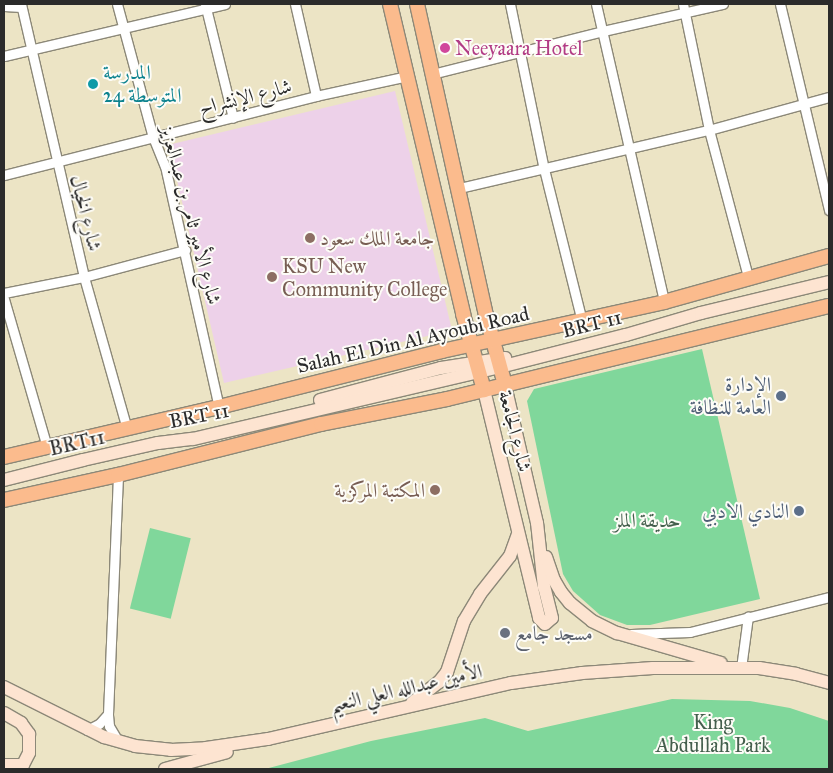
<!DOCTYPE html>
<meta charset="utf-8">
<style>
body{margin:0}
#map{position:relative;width:833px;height:773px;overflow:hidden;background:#ece4c5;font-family:"IM FELL Great Primer",Amiri,serif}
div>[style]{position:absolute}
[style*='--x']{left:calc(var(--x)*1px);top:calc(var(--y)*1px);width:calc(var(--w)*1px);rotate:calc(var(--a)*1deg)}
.built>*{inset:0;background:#edd1e9}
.green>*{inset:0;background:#80d79b;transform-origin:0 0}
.roads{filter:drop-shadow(1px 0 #8c8878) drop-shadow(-1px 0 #8c8878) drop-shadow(0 1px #8c8878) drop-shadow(0 -1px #8c8878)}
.street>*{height:9px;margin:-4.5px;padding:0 4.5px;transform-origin:4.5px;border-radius:4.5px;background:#fff}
.secondary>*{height:12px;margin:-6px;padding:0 6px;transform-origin:6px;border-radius:6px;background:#fde4d1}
.primary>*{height:14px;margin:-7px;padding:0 7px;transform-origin:7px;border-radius:7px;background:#fbbb8d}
.dots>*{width:14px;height:14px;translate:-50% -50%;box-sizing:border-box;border:2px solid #fdfcf7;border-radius:50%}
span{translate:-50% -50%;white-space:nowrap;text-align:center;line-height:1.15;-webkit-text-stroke:4px #fdfcf7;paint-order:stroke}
.hotel-label{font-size:20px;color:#b23c85}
.left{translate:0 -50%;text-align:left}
.culture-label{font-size:20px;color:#0d838f}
.street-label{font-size:20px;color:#2b2b2b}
.education-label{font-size:20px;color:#785e54}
.right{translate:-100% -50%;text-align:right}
.service-label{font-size:20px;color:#4e5e75}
.park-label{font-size:20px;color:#445f4d}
.worship-label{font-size:20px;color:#5b616d}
.frame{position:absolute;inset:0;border:5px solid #2b2b2b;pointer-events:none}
</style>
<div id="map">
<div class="built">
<div style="clip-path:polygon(395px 91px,451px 326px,449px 331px,224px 383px,170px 150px,172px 144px)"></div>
</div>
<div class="green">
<div style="clip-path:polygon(702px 349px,760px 599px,650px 625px,627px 625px,600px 615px,573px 591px,563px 574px,527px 401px,534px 389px)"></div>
<div style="left:150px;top:528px;width:42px;height:83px;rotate:14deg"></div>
<div style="clip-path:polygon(672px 699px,750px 701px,790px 708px,829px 721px,829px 769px,265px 769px,371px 741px,485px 718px,528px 731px)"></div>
</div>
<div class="roads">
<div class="street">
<div style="--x:21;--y:4;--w:280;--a:77"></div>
<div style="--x:84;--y:277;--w:158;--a:74.2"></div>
<div style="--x:117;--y:4;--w:138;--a:74.9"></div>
<div style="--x:153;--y:137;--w:31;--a:68"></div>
<div style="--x:165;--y:166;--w:247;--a:77.4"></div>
<div style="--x:205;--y:4;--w:117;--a:76.2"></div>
<div style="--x:295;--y:4;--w:94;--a:77.1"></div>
<div style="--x:510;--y:4;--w:168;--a:78.4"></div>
<div style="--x:544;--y:169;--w:157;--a:76"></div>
<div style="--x:596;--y:4;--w:306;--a:77.1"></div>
<div style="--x:683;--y:4;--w:129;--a:78.3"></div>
<div style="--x:709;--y:130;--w:155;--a:75.1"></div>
<div style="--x:780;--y:4;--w:212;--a:76.6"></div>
<div style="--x:4;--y:6;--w:17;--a:3"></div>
<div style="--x:4;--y:56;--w:227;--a:-13.2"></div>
<div style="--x:432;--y:74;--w:176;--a:-14.1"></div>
<div style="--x:603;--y:31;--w:123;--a:-12.7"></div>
<div style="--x:4;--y:175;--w:322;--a:-14.2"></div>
<div style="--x:316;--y:96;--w:94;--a:-12.3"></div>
<div style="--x:459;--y:188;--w:257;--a:-13.1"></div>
<div style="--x:709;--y:130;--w:124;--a:-15.4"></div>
<div style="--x:4;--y:293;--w:82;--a:-11.3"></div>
<div style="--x:84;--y:277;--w:105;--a:-15"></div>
<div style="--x:4;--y:299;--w:154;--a:73.8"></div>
<div style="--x:631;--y:634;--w:59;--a:-1.9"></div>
<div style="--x:690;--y:632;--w:143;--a:-14.1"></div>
<div style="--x:741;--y:668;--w:52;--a:-82.3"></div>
<div style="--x:87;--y:730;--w:13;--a:-27"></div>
<div style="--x:99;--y:724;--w:13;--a:-48"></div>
<div style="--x:118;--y:741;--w:17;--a:-121"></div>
<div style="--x:109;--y:726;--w:12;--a:-95"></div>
<div style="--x:108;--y:714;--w:239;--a:-87.6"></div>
</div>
<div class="secondary">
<div style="--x:484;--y:390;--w:235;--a:76.4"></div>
<div style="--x:539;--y:618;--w:8;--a:45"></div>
<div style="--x:545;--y:624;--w:9;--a:-41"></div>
<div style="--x:552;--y:618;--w:32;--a:-104"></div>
<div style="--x:544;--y:587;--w:64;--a:-96.2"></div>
<div style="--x:537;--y:523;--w:142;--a:-103.1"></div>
<div style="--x:320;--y:400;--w:125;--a:-14.8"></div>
<div style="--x:441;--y:368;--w:65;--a:-8.9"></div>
<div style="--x:4;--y:480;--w:81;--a:-14.2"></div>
<div style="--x:83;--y:460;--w:77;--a:-12.8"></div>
<div style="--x:158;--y:443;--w:35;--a:-7"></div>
<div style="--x:193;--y:439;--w:315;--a:-13.2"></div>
<div style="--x:500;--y:367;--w:130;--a:-14.3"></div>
<div style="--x:626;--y:335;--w:78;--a:-16.3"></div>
<div style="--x:701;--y:313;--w:132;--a:-13.6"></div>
<div style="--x:546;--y:557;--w:24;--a:71"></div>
<div style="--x:554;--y:580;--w:14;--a:60"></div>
<div style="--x:561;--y:592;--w:14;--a:51"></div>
<div style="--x:570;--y:603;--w:28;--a:39"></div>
<div style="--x:592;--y:621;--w:28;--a:26"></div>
<div style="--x:617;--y:633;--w:108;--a:16.1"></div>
<div style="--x:4;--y:687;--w:112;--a:26.6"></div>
<div style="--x:104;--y:737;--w:32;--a:16"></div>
<div style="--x:135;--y:746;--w:36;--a:6"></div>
<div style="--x:171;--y:750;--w:35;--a:-3"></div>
<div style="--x:206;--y:748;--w:63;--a:-8.3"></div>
<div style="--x:268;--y:739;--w:249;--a:-13"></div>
<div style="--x:511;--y:683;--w:72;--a:-8"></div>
<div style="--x:582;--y:673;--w:71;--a:-4"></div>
<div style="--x:653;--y:668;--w:106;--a:0"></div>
<div style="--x:759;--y:668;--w:37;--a:9"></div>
<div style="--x:796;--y:674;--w:34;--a:15"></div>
<div style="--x:412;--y:703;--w:34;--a:-38"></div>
<div style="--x:439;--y:682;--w:13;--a:-51"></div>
<div style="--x:447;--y:672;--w:54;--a:-71.6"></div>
<div style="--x:464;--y:621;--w:31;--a:-59"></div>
<div style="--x:480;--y:594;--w:48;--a:-51.7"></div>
<div style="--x:510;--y:556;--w:23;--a:-70"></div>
<div style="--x:4;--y:713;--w:20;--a:30"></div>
<div style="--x:21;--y:723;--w:14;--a:54"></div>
<div style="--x:29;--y:734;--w:19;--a:90"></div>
<div style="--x:29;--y:753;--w:18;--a:117"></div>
<div style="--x:4;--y:765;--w:19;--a:0"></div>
<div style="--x:165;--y:769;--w:64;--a:-15.3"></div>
</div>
<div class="primary">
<div style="--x:390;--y:4;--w:318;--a:76.7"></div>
<div style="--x:463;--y:314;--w:79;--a:74.6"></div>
<div style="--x:417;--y:4;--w:319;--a:77.5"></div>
<div style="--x:486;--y:315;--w:73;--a:74.8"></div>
<div style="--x:4;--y:457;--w:221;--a:-13.1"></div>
<div style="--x:219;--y:407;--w:230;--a:-14.1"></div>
<div style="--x:442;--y:351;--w:227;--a:-12.4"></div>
<div style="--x:664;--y:302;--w:171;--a:-15.6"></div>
<div style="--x:4;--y:500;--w:117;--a:-12.4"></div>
<div style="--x:118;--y:475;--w:209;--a:-14.1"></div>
<div style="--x:321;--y:424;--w:128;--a:-11.2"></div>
<div style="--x:447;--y:399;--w:393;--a:-13.7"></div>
</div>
</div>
<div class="dots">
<div style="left:445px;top:48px;background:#d1479c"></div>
<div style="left:93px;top:84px;background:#0f9aa8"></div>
<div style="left:310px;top:238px;background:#8d6e63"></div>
<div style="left:272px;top:277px;background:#8d6e63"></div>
<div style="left:781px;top:396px;background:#5c6f8a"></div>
<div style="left:435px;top:490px;background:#8d6e63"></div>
<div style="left:799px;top:511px;background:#5c6f8a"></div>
<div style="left:505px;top:633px;background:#6b7280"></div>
</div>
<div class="hotel-label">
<span class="left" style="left:455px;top:48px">Neeyaara Hotel</span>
</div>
<div class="culture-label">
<span class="left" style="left:103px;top:84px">المدرسة<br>المتوسطة 24</span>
</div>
<div class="street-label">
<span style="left:245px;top:97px;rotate:-14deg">شارع الإنشراح</span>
<span style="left:86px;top:213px;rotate:76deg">شارع الخيال</span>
<span style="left:191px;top:215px;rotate:75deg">شارع الأمير ثامر بن عبدالعزيز</span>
<span style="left:592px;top:324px;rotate:-14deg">BRT 11</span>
<span style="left:413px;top:340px;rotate:-13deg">Salah El Din Al Ayoubi Road</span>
<span style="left:199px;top:416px;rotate:-11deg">BRT 11</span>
<span style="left:515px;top:431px;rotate:76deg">شارع الجامعة</span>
<span style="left:77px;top:443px;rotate:-13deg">BRT11</span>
<span style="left:406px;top:688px;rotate:-13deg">الأمين عبدالله العلي النعيم</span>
</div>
<div class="education-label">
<span class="left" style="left:320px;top:238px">جامعة الملك سعود</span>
<span class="left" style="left:282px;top:278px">KSU New<br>Community College</span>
<span class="right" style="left:425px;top:490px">المكتبة المركزية</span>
</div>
<div class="service-label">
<span class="right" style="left:771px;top:396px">الإدارة<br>العامة للنظافة</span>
<span class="right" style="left:789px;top:511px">النادي الادبي</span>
</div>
<div class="park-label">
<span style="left:647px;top:520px">حديقة الملز</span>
<span style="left:713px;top:734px">King<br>Abdullah Park</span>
</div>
<div class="worship-label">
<span class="left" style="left:515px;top:633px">مسجد جامع</span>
</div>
<div class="frame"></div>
</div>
